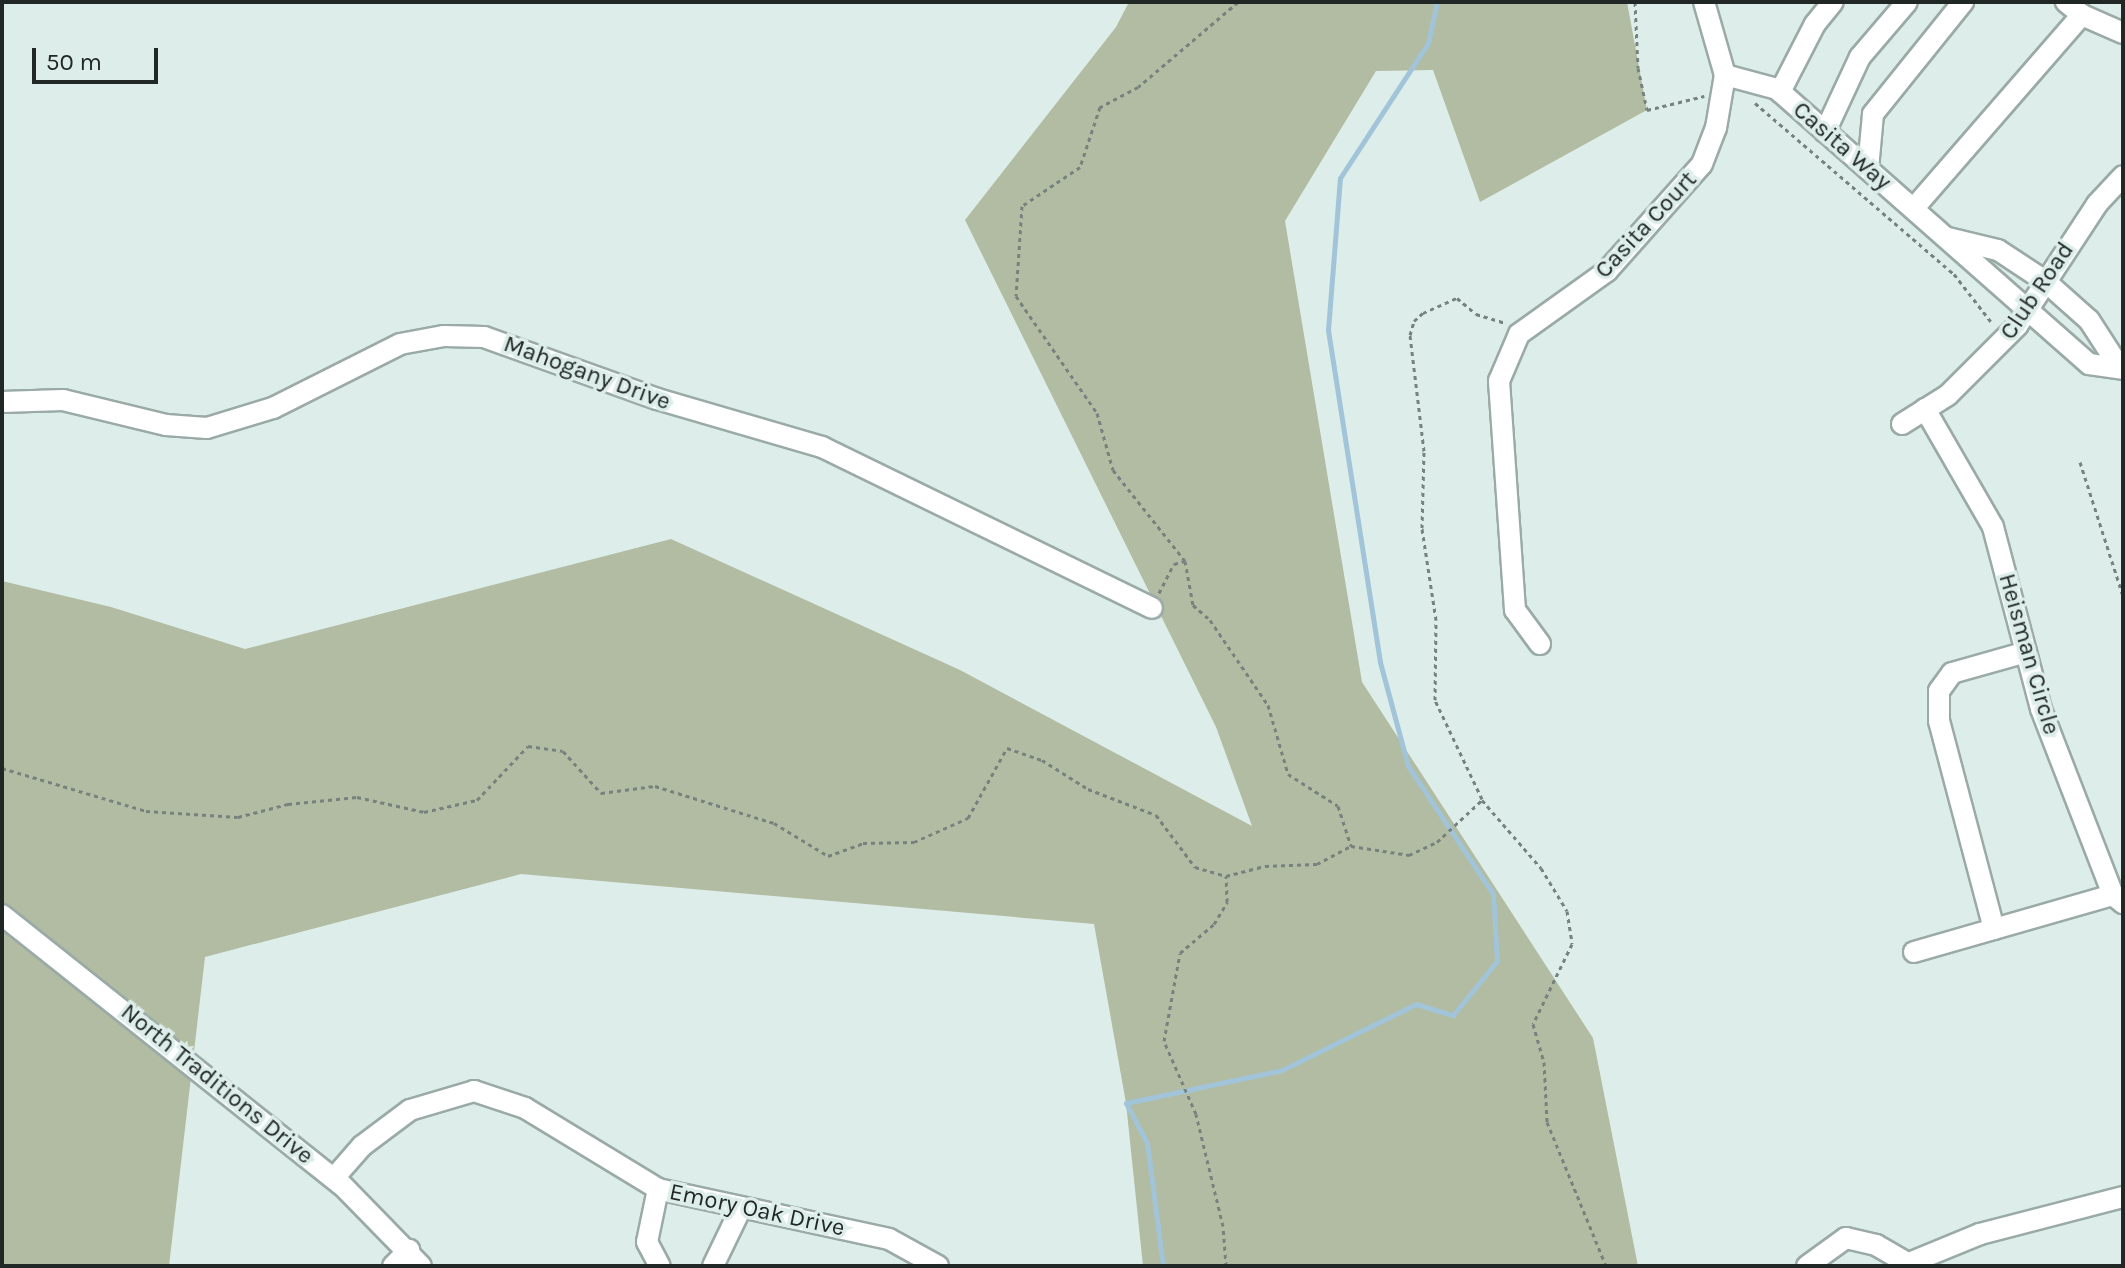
<!DOCTYPE html>
<style>
body{margin:0}
#map{position:relative;width:2125px;height:1268px;overflow:hidden;background:#ddeeea;font-family:Karla,sans-serif}
div>[style]{position:absolute}
[style*='--x']{left:calc(var(--x)*1px);top:calc(var(--y)*1px);width:calc(var(--w)*1px);rotate:calc(var(--a)*1deg)}
.green>*{inset:0;background:#b2bca2}
.stream>*{height:5px;margin:-2.5px;padding:0 2.5px;transform-origin:2.5px;border-radius:2.5px;background:#a1c4d8}
.path>*{height:3px;margin-top:-1.5px;transform-origin:0;background:repeating-linear-gradient(90deg,#77827f 0 4px,transparent 0 8px)}
.roads{filter:drop-shadow(2px 0 #9aaaa6) drop-shadow(-2px 0 #9aaaa6) drop-shadow(0 2px #9aaaa6) drop-shadow(0 -2px #9aaaa6)}
.minor>*{height:20px;margin:-10px;padding:0 10px;transform-origin:10px;border-radius:10px;background:#fff}
span{translate:-50% -50%;white-space:nowrap;text-align:center;line-height:1.15;-webkit-text-stroke:7px #ddeeea;paint-order:stroke}
.street-label{font-size:24px;color:#212725}
.frame{position:absolute;inset:0;border:4px solid #212725;pointer-events:none}
.scale{position:absolute;left:32px;top:48px;width:126px;height:36px;box-sizing:border-box;border:4px solid #212725;border-top:0;padding-left:10px;font-size:24px;line-height:28px;white-space:nowrap;color:#212725;-webkit-text-stroke:6px #ddeeea;paint-order:stroke}
</style>
<div id="map">
<div class="green">
<div style="clip-path:polygon(1129px 2px,1627px 2px,1647px 110px,1480px 202px,1433px 70px,1376px 71px,1285px 221px,1362px 682px,1593px 1038px,1638px 1266px,1143px 1266px,1126px 1103px,1094px 924px,521px 874px,205px 957px,169px 1266px,2px 1266px,2px 581px,111px 607px,245px 649px,671px 539px,960px 670px,1252px 826px,1216px 727px,965px 220px,1116px 27px)"></div>
</div>
<div class="stream">
<div style="--x:1163;--y:1266;--w:124;--a:-97.4"></div>
<div style="--x:1147;--y:1143;--w:45;--a:-117.7"></div>
<div style="--x:1126;--y:1103;--w:159;--a:-11.9"></div>
<div style="--x:1282;--y:1070;--w:149;--a:-26.2"></div>
<div style="--x:1416;--y:1004;--w:39;--a:17"></div>
<div style="--x:1453;--y:1015;--w:70;--a:-50.8"></div>
<div style="--x:1497;--y:961;--w:67;--a:-93.4"></div>
<div style="--x:1493;--y:894;--w:154;--a:-123.6"></div>
<div style="--x:1408;--y:766;--w:108;--a:-105.1"></div>
<div style="--x:1380;--y:662;--w:336;--a:-98.9"></div>
<div style="--x:1328;--y:330;--w:152;--a:-85.5"></div>
<div style="--x:1340;--y:178;--w:161;--a:-56.9"></div>
<div style="--x:1428;--y:43;--w:42;--a:-77.6"></div>
</div>
<div class="path">
<div style="--x:1238;--y:2;--w:131;--a:139.6"></div>
<div style="--x:1138;--y:87;--w:43;--a:152.2"></div>
<div style="--x:1100;--y:107;--w:63;--a:108.4"></div>
<div style="--x:1080;--y:167;--w:70;--a:146.1"></div>
<div style="--x:1022;--y:206;--w:90;--a:93.8"></div>
<div style="--x:1016;--y:296;--w:142;--a:55.3"></div>
<div style="--x:1097;--y:413;--w:59;--a:74.3"></div>
<div style="--x:1113;--y:470;--w:116;--a:51.6"></div>
<div style="--x:1185;--y:561;--w:45;--a:79.7"></div>
<div style="--x:1193;--y:605;--w:23;--a:41"></div>
<div style="--x:1210;--y:620;--w:103;--a:55.7"></div>
<div style="--x:1268;--y:705;--w:72;--a:73.8"></div>
<div style="--x:1288;--y:774;--w:59;--a:32.6"></div>
<div style="--x:1338;--y:806;--w:42;--a:72"></div>
<div style="--x:1351;--y:846;--w:59;--a:8.8"></div>
<div style="--x:1409;--y:855;--w:31;--a:-25"></div>
<div style="--x:1437;--y:842;--w:62;--a:-43"></div>
<div style="--x:1482;--y:800;--w:90;--a:49.1"></div>
<div style="--x:1541;--y:868;--w:50;--a:58.8"></div>
<div style="--x:1567;--y:911;--w:33;--a:81"></div>
<div style="--x:1572;--y:944;--w:89;--a:116"></div>
<div style="--x:1533;--y:1024;--w:40;--a:74"></div>
<div style="--x:1544;--y:1062;--w:60;--a:87.1"></div>
<div style="--x:1547;--y:1122;--w:156;--a:67.7"></div>
<div style="--x:1635;--y:2;--w:66;--a:87.4"></div>
<div style="--x:1638;--y:68;--w:43;--a:77.9"></div>
<div style="--x:1647;--y:110;--w:59;--a:-13.8"></div>
<div style="--x:1755;--y:103;--w:262;--a:40.7"></div>
<div style="--x:1954;--y:274;--w:62;--a:52.2"></div>
<div style="--x:2080;--y:462;--w:141;--a:72.2"></div>
<div style="--x:1159;--y:593;--w:33;--a:-63"></div>
<div style="--x:1174;--y:564;--w:11;--a:-15"></div>
<div style="--x:2;--y:768;--w:150;--a:16.6"></div>
<div style="--x:146;--y:811;--w:92;--a:3.7"></div>
<div style="--x:238;--y:817;--w:52;--a:-14.6"></div>
<div style="--x:288;--y:804;--w:69;--a:-5.8"></div>
<div style="--x:357;--y:797;--w:69;--a:12.6"></div>
<div style="--x:424;--y:812;--w:54;--a:-12.8"></div>
<div style="--x:477;--y:800;--w:74;--a:-46.6"></div>
<div style="--x:528;--y:746;--w:35;--a:8"></div>
<div style="--x:563;--y:751;--w:57;--a:47.9"></div>
<div style="--x:601;--y:793;--w:54;--a:-7.4"></div>
<div style="--x:655;--y:786;--w:125;--a:17.3"></div>
<div style="--x:774;--y:823;--w:63;--a:31.4"></div>
<div style="--x:828;--y:856;--w:37;--a:-20"></div>
<div style="--x:863;--y:843;--w:51;--a:-1.1"></div>
<div style="--x:914;--y:842;--w:59;--a:-24"></div>
<div style="--x:968;--y:818;--w:80;--a:-60.9"></div>
<div style="--x:1007;--y:748;--w:37;--a:19"></div>
<div style="--x:1042;--y:760;--w:54;--a:32.2"></div>
<div style="--x:1088;--y:789;--w:73;--a:20.9"></div>
<div style="--x:1156;--y:815;--w:65;--a:53.1"></div>
<div style="--x:1195;--y:867;--w:32;--a:16"></div>
<div style="--x:1482;--y:799;--w:110;--a:-115.4"></div>
<div style="--x:1435;--y:700;--w:80;--a:-89.3"></div>
<div style="--x:1436;--y:620;--w:93;--a:-98.7"></div>
<div style="--x:1422;--y:528;--w:77;--a:-88.5"></div>
<div style="--x:1424;--y:451;--w:117;--a:-96.9"></div>
<div style="--x:1410;--y:335;--w:15;--a:-74"></div>
<div style="--x:1414;--y:321;--w:12;--a:-42"></div>
<div style="--x:1423;--y:313;--w:37;--a:-24"></div>
<div style="--x:1457;--y:298;--w:25;--a:40"></div>
<div style="--x:1476;--y:314;--w:30;--a:17"></div>
<div style="--x:1226;--y:1266;--w:40;--a:-94.3"></div>
<div style="--x:1223;--y:1226;--w:115;--a:-103.6"></div>
<div style="--x:1196;--y:1114;--w:80;--a:-113.7"></div>
<div style="--x:1164;--y:1041;--w:89;--a:-79.7"></div>
<div style="--x:1180;--y:953;--w:45;--a:-40.5"></div>
<div style="--x:1214;--y:924;--w:26;--a:-59"></div>
<div style="--x:1227;--y:902;--w:26;--a:-92"></div>
<div style="--x:1226;--y:876;--w:40;--a:-14.4"></div>
<div style="--x:1265;--y:866;--w:52;--a:-2.2"></div>
<div style="--x:1317;--y:864;--w:38;--a:-28"></div>
</div>
<div class="roads">
<div class="minor">
<div style="--x:2082;--y:15;--w:45;--a:23.7"></div>
<div style="--x:1725;--y:75;--w:54;--a:15.1"></div>
<div style="--x:1777;--y:89;--w:416;--a:41.4"></div>
<div style="--x:2089;--y:364;--w:34;--a:8"></div>
<div style="--x:1780;--y:92;--w:76;--a:-62.8"></div>
<div style="--x:1815;--y:24;--w:28;--a:-51"></div>
<div style="--x:1825;--y:132;--w:83;--a:-65"></div>
<div style="--x:1860;--y:57;--w:72;--a:-49.5"></div>
<div style="--x:1868;--y:169;--w:55;--a:-84.8"></div>
<div style="--x:1873;--y:114;--w:144;--a:-51.2"></div>
<div style="--x:1914;--y:208;--w:256;--a:-49"></div>
<div style="--x:2082;--y:15;--w:21;--a:-141"></div>
<div style="--x:1948;--y:238;--w:51;--a:13.5"></div>
<div style="--x:1998;--y:250;--w:56;--a:33.4"></div>
<div style="--x:2045;--y:281;--w:59;--a:41.6"></div>
<div style="--x:2089;--y:320;--w:57;--a:57.1"></div>
<div style="--x:2;--y:402;--w:61;--a:-1.9"></div>
<div style="--x:63;--y:400;--w:106;--a:13.6"></div>
<div style="--x:166;--y:425;--w:41;--a:4.2"></div>
<div style="--x:207;--y:428;--w:69;--a:-16.9"></div>
<div style="--x:273;--y:408;--w:142;--a:-26.7"></div>
<div style="--x:400;--y:344;--w:45;--a:-10.3"></div>
<div style="--x:444;--y:336;--w:40;--a:1.4"></div>
<div style="--x:484;--y:337;--w:184;--a:19.7"></div>
<div style="--x:657;--y:399;--w:172;--a:16.2"></div>
<div style="--x:822;--y:447;--w:367;--a:26"></div>
<div style="--x:1925;--y:409;--w:136;--a:60"></div>
<div style="--x:1993;--y:527;--w:188;--a:75.2"></div>
<div style="--x:2041;--y:709;--w:199;--a:68.8"></div>
<div style="--x:2113;--y:895;--w:13;--a:39"></div>
<div style="--x:1902;--y:424;--w:54;--a:-32.2"></div>
<div style="--x:1948;--y:395;--w:98;--a:-45"></div>
<div style="--x:2017;--y:326;--w:146;--a:-56.7"></div>
<div style="--x:2097;--y:204;--w:38;--a:-47"></div>
<div style="--x:1540;--y:644;--w:42;--a:-126.3"></div>
<div style="--x:1515;--y:610;--w:230;--a:-94"></div>
<div style="--x:1499;--y:381;--w:51;--a:-66.9"></div>
<div style="--x:1519;--y:334;--w:108;--a:-35.6"></div>
<div style="--x:1607;--y:271;--w:143;--a:-48.4"></div>
<div style="--x:1702;--y:164;--w:39;--a:-69"></div>
<div style="--x:1716;--y:128;--w:54;--a:-80.4"></div>
<div style="--x:1725;--y:75;--w:76;--a:-106"></div>
<div style="--x:2;--y:915;--w:434;--a:38.5"></div>
<div style="--x:342;--y:1185;--w:113;--a:45.7"></div>
<div style="--x:1994;--y:929;--w:215;--a:-104.8"></div>
<div style="--x:1939;--y:721;--w:30;--a:-90"></div>
<div style="--x:1939;--y:691;--w:22;--a:-54"></div>
<div style="--x:1952;--y:673;--w:77;--a:-15.8"></div>
<div style="--x:1914;--y:952;--w:207;--a:-16"></div>
<div style="--x:334;--y:1178;--w:43;--a:-48.8"></div>
<div style="--x:362;--y:1146;--w:60;--a:-36.9"></div>
<div style="--x:410;--y:1110;--w:67;--a:-16.5"></div>
<div style="--x:474;--y:1091;--w:54;--a:18.4"></div>
<div style="--x:525;--y:1108;--w:156;--a:31.3"></div>
<div style="--x:658;--y:1189;--w:236;--a:12.2"></div>
<div style="--x:889;--y:1239;--w:56;--a:28.9"></div>
<div style="--x:658;--y:1189;--w:54;--a:101.7"></div>
<div style="--x:647;--y:1242;--w:27;--a:62"></div>
<div style="--x:393;--y:1266;--w:23;--a:-45"></div>
<div style="--x:713;--y:1266;--w:64;--a:-64.2"></div>
<div style="--x:1807;--y:1266;--w:48;--a:-35.7"></div>
<div style="--x:1846;--y:1238;--w:31;--a:13"></div>
<div style="--x:1876;--y:1245;--w:34;--a:30"></div>
<div style="--x:1902;--y:1266;--w:84;--a:-22.3"></div>
<div style="--x:1980;--y:1234;--w:148;--a:-14.5"></div>
</div>
</div>
<div class="street-label">
<span style="left:1842px;top:146px;rotate:41deg">Casita Way</span>
<span style="left:1646px;top:225px;rotate:-47deg">Casita Court</span>
<span style="left:2037px;top:291px;rotate:-56deg">Club Road</span>
<span style="left:587px;top:373px;rotate:20deg">Mahogany Drive</span>
<span style="left:2029px;top:654px;rotate:74deg">Heisman Circle</span>
<span style="left:217px;top:1084px;rotate:39deg">North Traditions Drive</span>
<span style="left:757px;top:1210px;rotate:12deg">Emory Oak Drive</span>
</div>
<div class="frame"></div>
<div class="scale">50 m</div>
</div>
